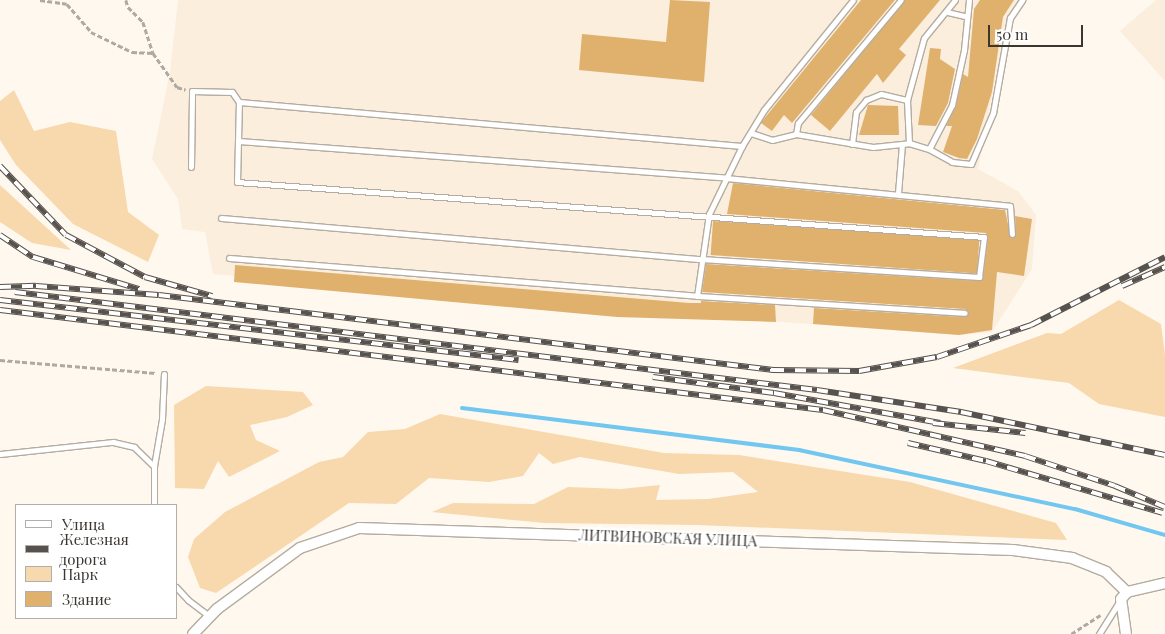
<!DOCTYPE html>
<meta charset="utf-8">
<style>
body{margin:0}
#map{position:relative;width:1165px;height:634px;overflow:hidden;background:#fff8ef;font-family:"Playfair Display",serif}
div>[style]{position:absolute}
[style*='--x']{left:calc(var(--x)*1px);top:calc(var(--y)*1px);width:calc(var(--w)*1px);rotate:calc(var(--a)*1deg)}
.built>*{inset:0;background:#fbeedc}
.green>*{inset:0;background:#f8d8ad}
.stream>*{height:4px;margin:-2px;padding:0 2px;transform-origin:2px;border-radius:2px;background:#71c7f0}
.building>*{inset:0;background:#e0b16d;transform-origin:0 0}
.path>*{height:2.5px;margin-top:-1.25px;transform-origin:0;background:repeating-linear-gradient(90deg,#afa9a2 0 5px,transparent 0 7.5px)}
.roads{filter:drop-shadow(1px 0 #b4aca1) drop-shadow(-1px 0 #b4aca1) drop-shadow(0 1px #b4aca1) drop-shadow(0 -1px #b4aca1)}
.lane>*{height:5px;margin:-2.5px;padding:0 2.5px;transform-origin:2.5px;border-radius:2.5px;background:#fff}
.street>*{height:10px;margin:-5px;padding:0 5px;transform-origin:5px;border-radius:5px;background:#fff}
.rail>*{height:5.5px;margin-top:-2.75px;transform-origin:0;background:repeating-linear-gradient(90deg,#fff 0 11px,#57524d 0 22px);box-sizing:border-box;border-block:1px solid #57524d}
span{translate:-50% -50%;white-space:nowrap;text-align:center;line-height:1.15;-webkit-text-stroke:4.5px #fff;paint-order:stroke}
.street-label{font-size:15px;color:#3a3632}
.legend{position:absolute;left:15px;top:504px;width:162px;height:115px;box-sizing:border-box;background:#fff;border:1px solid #b0afad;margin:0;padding:6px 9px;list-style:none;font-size:15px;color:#3a3632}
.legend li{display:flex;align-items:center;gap:10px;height:25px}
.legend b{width:25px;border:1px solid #b0afad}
.scale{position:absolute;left:988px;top:25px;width:95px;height:22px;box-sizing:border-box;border:2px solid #3a3632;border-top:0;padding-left:6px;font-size:15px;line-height:18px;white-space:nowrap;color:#3a3632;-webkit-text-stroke:4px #fff;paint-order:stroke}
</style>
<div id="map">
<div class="built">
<div style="clip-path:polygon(178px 0,1025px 0,1006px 25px,978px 169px,1018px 191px,1036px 215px,1032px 269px,992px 332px,959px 335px,618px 310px,213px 274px,205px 232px,182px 229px,178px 199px,152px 159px,170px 72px)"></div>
<div style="clip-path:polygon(1156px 0,1165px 0,1165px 81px,1120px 31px)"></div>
</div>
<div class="green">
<div style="clip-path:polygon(14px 90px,34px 131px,70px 122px,116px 131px,128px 212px,159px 235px,148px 262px,73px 224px,16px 165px,0 140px,0 101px)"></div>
<div style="clip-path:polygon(0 185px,71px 250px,32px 243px,0 222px)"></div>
<div style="clip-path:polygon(1119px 300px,1161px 324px,1165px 355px,1165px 417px,1099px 404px,1069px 383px,953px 368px,1047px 333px,1061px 334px)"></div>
<div style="clip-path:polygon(206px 386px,303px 392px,313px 405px,287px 417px,250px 425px,256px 440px,280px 451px,229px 477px,218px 461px,204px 489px,175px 488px,174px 405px)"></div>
<div style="clip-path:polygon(440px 414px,664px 453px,739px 455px,910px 482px,1056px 523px,1067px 540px,698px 525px,544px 523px,432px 512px,453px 503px,534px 504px,568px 487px,621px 489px,660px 485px,656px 500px,708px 499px,758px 492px,733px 472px,679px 474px,580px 457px,553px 464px,539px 453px,523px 476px,489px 482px,429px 478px,396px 504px,349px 503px,216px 593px,200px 588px,188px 557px,194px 539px,225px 512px,319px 462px,343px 457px,368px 432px,405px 429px)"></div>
</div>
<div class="stream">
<div style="--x:462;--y:408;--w:340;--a:7.1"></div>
<div style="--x:799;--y:450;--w:282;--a:12.1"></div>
<div style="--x:1075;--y:509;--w:94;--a:16.1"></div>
</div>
<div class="building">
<div style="clip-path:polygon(670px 0,710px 2px,704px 82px,579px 70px,582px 34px,666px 42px)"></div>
<div style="clip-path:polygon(861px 0,895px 0,792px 123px,784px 115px,772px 131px,761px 123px,763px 120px)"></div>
<div style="clip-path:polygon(905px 0,940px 0,899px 49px,906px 55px,883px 83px,877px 74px,830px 131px,811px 115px)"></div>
<div style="clip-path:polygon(980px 0,1014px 0,1003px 17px,992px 92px,977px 139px,967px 159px,959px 158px,943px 152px,952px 126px,946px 126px,956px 106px,963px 74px,968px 77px,974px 9px)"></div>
<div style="clip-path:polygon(930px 48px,941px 49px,940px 59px,955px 69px,948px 103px,936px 126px,918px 125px)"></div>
<div style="clip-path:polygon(868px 105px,898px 106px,899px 135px,859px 135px)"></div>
<div style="clip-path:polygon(733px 183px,1005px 210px,1011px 238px,1016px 235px,1015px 216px,1032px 219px,1024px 276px,997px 272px,992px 330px,959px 335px,813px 324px,814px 308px,964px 317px,968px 314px,965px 309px,702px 292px,706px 264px,979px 281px,983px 278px,988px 238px,986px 233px,727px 214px)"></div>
<div style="left:713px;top:221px;width:267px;height:34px;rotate:4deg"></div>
<div style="clip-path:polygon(235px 265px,689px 303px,701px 303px,701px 301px,775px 305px,776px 322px,617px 317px,234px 282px)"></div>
</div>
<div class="path">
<div style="--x:40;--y:0;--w:27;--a:8"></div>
<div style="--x:67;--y:4;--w:37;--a:49"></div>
<div style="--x:91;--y:32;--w:46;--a:26"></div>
<div style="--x:132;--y:52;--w:21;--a:3"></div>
<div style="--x:153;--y:53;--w:42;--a:54.8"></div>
<div style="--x:177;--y:87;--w:9;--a:18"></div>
<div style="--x:126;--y:0;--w:7;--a:74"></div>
<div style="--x:128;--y:7;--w:21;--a:45"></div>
<div style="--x:143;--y:22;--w:33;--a:72"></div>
<div style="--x:0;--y:360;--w:156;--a:4.8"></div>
<div style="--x:1071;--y:634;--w:35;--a:-33"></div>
</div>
<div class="roads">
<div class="lane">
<div style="--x:947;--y:12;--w:18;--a:13"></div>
<div style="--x:751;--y:133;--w:22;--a:18"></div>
<div style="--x:772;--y:140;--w:25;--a:-14"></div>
<div style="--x:796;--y:134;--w:78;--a:9.6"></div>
<div style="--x:873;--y:147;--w:36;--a:-6"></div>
<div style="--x:909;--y:143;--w:21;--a:17"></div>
<div style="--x:929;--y:149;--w:26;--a:29"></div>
<div style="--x:952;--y:162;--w:19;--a:6"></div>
<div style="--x:971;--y:164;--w:56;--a:-66.7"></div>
<div style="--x:993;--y:113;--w:97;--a:-79.9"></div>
<div style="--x:1010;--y:18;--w:22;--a:-56"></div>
<div style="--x:796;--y:134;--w:11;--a:-80"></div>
<div style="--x:798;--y:123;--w:160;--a:-50.1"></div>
<div style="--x:238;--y:141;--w:489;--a:4.3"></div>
<div style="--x:726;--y:178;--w:285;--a:5.6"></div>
<div style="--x:1010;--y:206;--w:28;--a:86"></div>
<div style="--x:909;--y:143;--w:43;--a:-92.7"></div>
<div style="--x:907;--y:100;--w:64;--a:-74.7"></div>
<div style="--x:924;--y:38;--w:49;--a:-50.8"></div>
<div style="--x:852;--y:144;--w:32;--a:-83"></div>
<div style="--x:856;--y:112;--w:16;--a:-50"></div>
<div style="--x:866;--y:100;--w:16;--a:-22"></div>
<div style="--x:881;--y:94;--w:27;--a:13"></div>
<div style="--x:929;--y:149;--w:50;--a:-62.4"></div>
<div style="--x:952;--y:105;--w:56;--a:-77.7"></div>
<div style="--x:964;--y:50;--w:50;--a:-84.3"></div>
<div style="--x:191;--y:167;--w:76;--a:-89.2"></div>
<div style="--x:192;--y:91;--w:40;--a:1.4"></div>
<div style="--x:232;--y:92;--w:12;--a:55"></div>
<div style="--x:898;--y:193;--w:49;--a:-85.3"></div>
<div style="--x:221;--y:218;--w:482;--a:4.9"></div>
<div style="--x:701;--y:259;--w:279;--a:3.7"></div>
<div style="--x:979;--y:277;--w:40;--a:-82.9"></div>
<div style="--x:984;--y:237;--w:749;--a:-175.79"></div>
<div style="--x:237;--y:182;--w:80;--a:-88.6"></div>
<div style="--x:239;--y:102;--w:505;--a:5"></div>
<div style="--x:229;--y:258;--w:470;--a:4.6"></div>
<div style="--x:697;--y:296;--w:268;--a:3.6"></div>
<div style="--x:697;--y:296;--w:83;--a:-81.7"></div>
<div style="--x:709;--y:214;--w:76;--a:-64.1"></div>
<div style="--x:742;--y:146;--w:42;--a:-58.6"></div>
<div style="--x:764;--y:110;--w:141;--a:-51"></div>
<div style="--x:0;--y:454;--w:114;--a:-6.1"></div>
<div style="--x:113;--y:442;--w:22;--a:13"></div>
<div style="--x:134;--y:447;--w:28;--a:44"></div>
<div style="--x:154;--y:505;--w:39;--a:-90"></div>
<div style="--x:154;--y:466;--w:48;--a:-80.3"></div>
<div style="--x:162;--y:419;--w:45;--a:-87.5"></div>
<div style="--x:176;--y:587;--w:18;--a:47"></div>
<div style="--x:188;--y:600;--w:26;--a:37"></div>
<div style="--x:1099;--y:634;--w:39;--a:-58"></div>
</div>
<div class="street">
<div style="--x:193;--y:634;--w:35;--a:-46"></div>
<div style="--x:217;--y:609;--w:103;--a:-36.3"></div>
<div style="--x:300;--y:548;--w:62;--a:-18.7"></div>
<div style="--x:359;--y:528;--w:654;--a:1.93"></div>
<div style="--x:1013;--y:550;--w:60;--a:7.7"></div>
<div style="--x:1072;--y:558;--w:37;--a:22"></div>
<div style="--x:1106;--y:572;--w:29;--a:44"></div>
<div style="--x:1127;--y:592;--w:39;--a:-13"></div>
<div style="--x:1126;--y:634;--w:35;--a:-98"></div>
<div style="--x:1121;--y:599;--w:9;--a:-49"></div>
</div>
</div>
<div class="rail">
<div style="--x:0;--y:166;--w:95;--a:46.3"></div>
<div style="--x:66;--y:235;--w:89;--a:28"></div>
<div style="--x:145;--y:277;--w:70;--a:15.8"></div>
<div style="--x:0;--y:235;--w:40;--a:34"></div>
<div style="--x:33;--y:257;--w:111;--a:16.8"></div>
<div style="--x:1122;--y:286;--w:47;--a:-23.8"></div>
<div style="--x:0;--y:287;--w:36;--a:-2"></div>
<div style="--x:36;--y:286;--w:123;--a:4.2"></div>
<div style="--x:159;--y:295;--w:619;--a:6.96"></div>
<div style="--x:773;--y:370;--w:86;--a:0.7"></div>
<div style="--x:859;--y:371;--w:79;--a:-10.2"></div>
<div style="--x:937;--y:357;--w:99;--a:-18.8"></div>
<div style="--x:1031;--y:325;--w:150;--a:-26.9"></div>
<div style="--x:15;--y:292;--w:808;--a:6.97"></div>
<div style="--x:817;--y:390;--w:146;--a:8.7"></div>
<div style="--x:961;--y:412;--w:208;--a:11.9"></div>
<div style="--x:0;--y:300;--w:522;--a:6.59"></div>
<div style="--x:0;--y:310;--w:829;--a:6.93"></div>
<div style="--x:823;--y:410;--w:207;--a:12.8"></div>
<div style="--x:1025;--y:456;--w:95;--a:18.4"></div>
<div style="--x:1115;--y:486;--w:54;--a:22.8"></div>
<div style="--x:653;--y:377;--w:122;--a:7.5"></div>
<div style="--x:774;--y:393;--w:169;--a:10.2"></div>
<div style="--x:933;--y:423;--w:93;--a:6.2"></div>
<div style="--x:908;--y:443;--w:80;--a:13"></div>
<div style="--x:986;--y:461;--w:184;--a:16.4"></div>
</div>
<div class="street-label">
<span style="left:668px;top:538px;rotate:2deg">ЛИТВИНОВСКАЯ УЛИЦА</span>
</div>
<ul class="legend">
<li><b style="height:6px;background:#fff"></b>Улица</li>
<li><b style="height:6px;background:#57524d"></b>Железная дорога</li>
<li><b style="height:14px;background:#f8d8ad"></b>Парк</li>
<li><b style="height:14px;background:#e0b16d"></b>Здание</li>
</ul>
<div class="scale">50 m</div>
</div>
